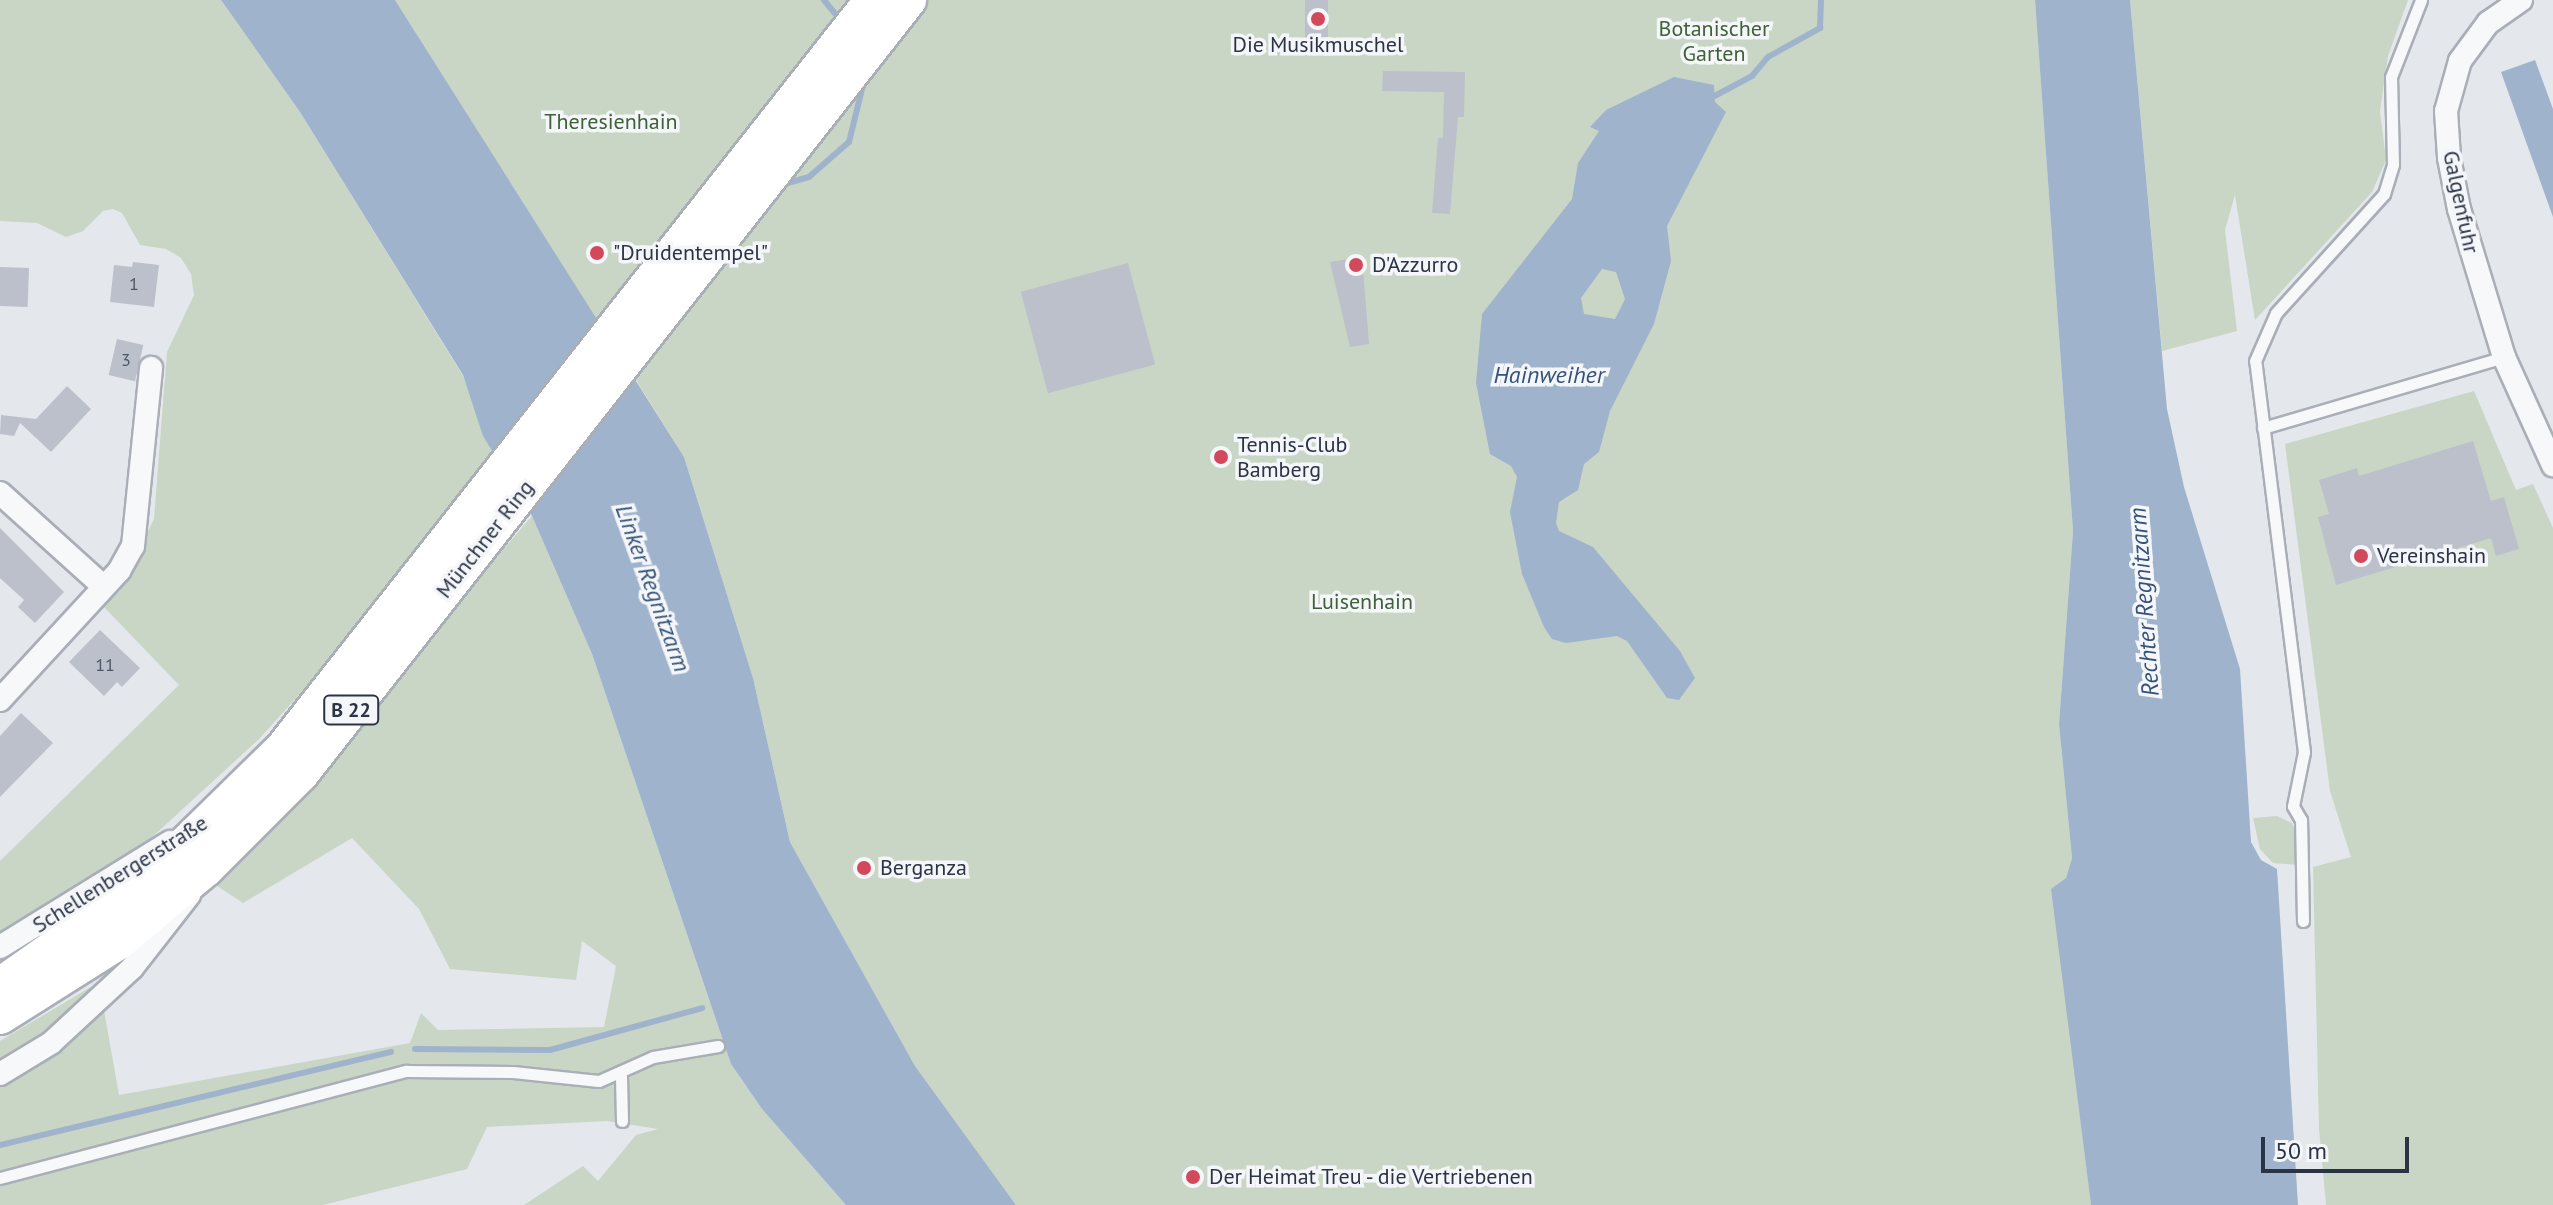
<!DOCTYPE html>
<meta charset="utf-8">
<style>
body{margin:0}
#map{position:relative;width:2553px;height:1205px;overflow:hidden;background:#e4e7ec;font-family:"PT Sans",sans-serif}
div>[style]{position:absolute}
[style*='--x']{left:calc(var(--x)*1px);top:calc(var(--y)*1px);width:calc(var(--w)*1px);rotate:calc(var(--a)*1deg)}
.green>*{inset:0;background:#c9d6c5}
.water>*{inset:0;background:#9fb4cc}
.stream>*{height:6px;margin:-3px;padding:0 3px;transform-origin:3px;border-radius:3px;background:#9fb4cc}
.building>*{inset:0;background:#bbc0ca;transform-origin:0 0}
.roads{filter:drop-shadow(2px 0 #a9aeb7) drop-shadow(-2px 0 #a9aeb7) drop-shadow(0 2px #a9aeb7) drop-shadow(0 -2px #a9aeb7)}
.lane>*{height:11px;margin:-5.5px;padding:0 5.5px;transform-origin:5.5px;border-radius:5.5px;background:#f7f8fa}
.street>*{height:22px;margin:-11px;padding:0 11px;transform-origin:11px;border-radius:11px;background:#f7f8fa}
.primary>*{height:36px;margin:-18px;padding:0 18px;transform-origin:18px;border-radius:18px;background:#fff}
.dots>*{width:22px;height:22px;translate:-50% -50%;box-sizing:border-box;border:4px solid #f4f6f9;border-radius:50%}
span{translate:-50% -50%;white-space:nowrap;text-align:center;line-height:1.15;-webkit-text-stroke:7px #f4f6f9;paint-order:stroke}
.number-label{font-size:18px;color:#4f5766}
.number-label span{-webkit-text-stroke-width:0}
.shield-label span{padding:2px 6px;background:#f4f6f9;border:2px solid;border-radius:6px;-webkit-text-stroke-width:0}
.shield-label{font-size:20px;color:#2b3445;font-weight:700}
.park-label{font-size:22px;color:#3f6138}
.poi-label{font-size:22px;color:#2b3445}
.left{translate:0 -50%;text-align:left}
.street-label{font-size:22px;color:#2b3445}
.water-label{font-size:24px;color:#34527a;font-style:italic}
.scale{position:absolute;left:2261px;top:1137px;width:148px;height:36px;box-sizing:border-box;border:4px solid #2b3445;border-top:0;padding-left:10px;font-size:24px;line-height:28px;white-space:nowrap;color:#2b3445;-webkit-text-stroke:6px #f4f6f9;paint-order:stroke}
</style>
<div id="map">
<div class="green">
<div style="clip-path:polygon(0 0,221px 0,300px 112px,463px 376px,493px 452px,355px 633px,259px 739px,137px 851px,0 939px,0 861px,179px 685px,102px 605px,120px 591px,154px 519px,167px 352px,194px 295px,191px 274px,181px 258px,166px 249px,140px 245px,122px 213px,113px 209px,103px 211px,83px 231px,66px 237px,37px 223px,0 221px)"></div>
<div style="clip-path:polygon(395px 0,858px 0,602px 328px)"></div>
<div style="clip-path:polygon(926px 0,2035px 0,2073px 531px,2059px 724px,2072px 858px,2066px 878px,2052px 890px,2091px 1205px,1016px 1205px,915px 1066px,790px 842px,753px 678px,684px 457px,633px 375px)"></div>
<div style="clip-path:polygon(2130px 0,2408px 0,2388px 56px,2380px 111px,2386px 160px,2372px 192px,2255px 320px,2235px 195px,2225px 230px,2237px 331px,2162px 351px)"></div>
<div style="clip-path:polygon(2474px 391px,2516px 490px,2533px 484px,2553px 528px,2553px 1205px,2326px 1205px,2319px 1129px,2313px 867px,2351px 857px,2330px 791px,2285px 444px)"></div>
<div style="clip-path:polygon(532px 516px,592px 654px,731px 1064px,762px 1109px,846px 1205px,524px 1205px,583px 1166px,598px 1181px,636px 1135px,658px 1129px,607px 1121px,487px 1127px,467px 1169px,323px 1205px,0 1205px,0 1041px,99px 982px,119px 1095px,410px 1043px,421px 1013px,438px 1030px,604px 1027px,616px 966px,582px 941px,576px 980px,450px 969px,419px 909px,352px 838px,243px 903px,214px 884px)"></div>
<div style="clip-path:polygon(2277px 816px,2292px 823px,2298px 836px,2299px 865px,2273px 863px,2260px 849px,2253px 818px)"></div>
</div>
<div class="water">
<div style="clip-path:polygon(221px 0,395px 0,684px 457px,753px 678px,790px 842px,915px 1066px,1016px 1205px,846px 1205px,762px 1109px,731px 1064px,592px 654px,532px 516px,483px 436px,463px 375px,300px 112px)"></div>
<div style="clip-path:polygon(2035px 0,2130px 0,2167px 409px,2184px 487px,2240px 669px,2251px 842px,2261px 860px,2277px 869px,2298px 1205px,2091px 1205px,2051px 889px,2066px 878px,2072px 858px,2059px 724px,2073px 531px)"></div>
<div style="clip-path:polygon(2535px 60px,2553px 109px,2553px 217px,2501px 72px)"></div>
<div style="clip-path:polygon(evenodd,1674px 77px,1714px 85px,1715px 102px,1726px 112px,1667px 226px,1671px 261px,1654px 324px,1610px 411px,1599px 452px,1584px 464px,1578px 490px,1559px 502px,1556px 523px,1559px 531px,1593px 547px,1680px 651px,1695px 678px,1679px 700px,1667px 698px,1627px 641px,1617px 636px,1566px 643px,1552px 639px,1544px 627px,1522px 574px,1510px 512px,1517px 477px,1511px 466px,1490px 454px,1476px 383px,1482px 314px,1572px 199px,1578px 163px,1599px 131px,1590px 127px,1606px 110px,1674px 77px,1602px 269px,1616px 272px,1625px 299px,1615px 319px,1584px 314px,1581px 298px,1602px 269px)"></div>
</div>
<div class="stream">
<div style="--x:824;--y:0;--w:27;--a:51"></div>
<div style="--x:1709;--y:99;--w:49;--a:-28.1"></div>
<div style="--x:1752;--y:76;--w:25;--a:-50"></div>
<div style="--x:1768;--y:57;--w:60;--a:-29.1"></div>
<div style="--x:1820;--y:28;--w:28;--a:-88"></div>
<div style="--x:781;--y:185;--w:29;--a:-16"></div>
<div style="--x:809;--y:177;--w:53;--a:-41.2"></div>
<div style="--x:849;--y:142;--w:67;--a:-76.2"></div>
<div style="--x:415;--y:1049;--w:135;--a:0.4"></div>
<div style="--x:550;--y:1050;--w:158;--a:-15.4"></div>
<div style="--x:0;--y:1145;--w:402;--a:-13.4"></div>
</div>
<div class="building">
<div style="left:1305px;top:0;width:23px;height:39px"></div>
<div style="clip-path:polygon(1383px 71px,1465px 72px,1464px 117px,1458px 117px,1450px 214px,1432px 213px,1438px 138px,1443px 138px,1444px 92px,1382px 91px)"></div>
<div style="clip-path:polygon(1362px 257px,1369px 344px,1350px 347px,1330px 262px)"></div>
<div style="clip-path:polygon(133px 262px,159px 265px,154px 307px,110px 302px,114px 265px,132px 267px)"></div>
<div style="left:1128px;top:263px;width:105px;height:111px;rotate:75deg"></div>
<div style="left:0;top:267px;width:29px;height:39px;rotate:2deg"></div>
<div style="left:117px;top:339px;width:27px;height:37px;rotate:13deg"></div>
<div style="clip-path:polygon(67px 386px,91px 409px,51px 452px,20px 423px,14px 436px,0 434px,1px 415px,36px 419px)"></div>
<div style="clip-path:polygon(2473px 441px,2491px 501px,2504px 497px,2519px 549px,2496px 556px,2491px 538px,2336px 585px,2318px 517px,2329px 514px,2319px 480px,2357px 468px,2359px 476px)"></div>
<div style="clip-path:polygon(0 528px,64px 592px,35px 623px,18px 607px,24px 600px,0 578px)"></div>
<div style="clip-path:polygon(100px 630px,140px 668px,122px 687px,117px 682px,104px 696px,69px 662px)"></div>
<div style="clip-path:polygon(21px 713px,53px 743px,0 797px,0 736px)"></div>
</div>
<div class="roads">
<div class="lane">
<div style="--x:2263;--y:428;--w:251;--a:-16.4"></div>
<div style="--x:2303;--y:921;--w:101;--a:-91.1"></div>
<div style="--x:2301;--y:820;--w:16;--a:-120"></div>
<div style="--x:2293;--y:806;--w:55;--a:-78.5"></div>
<div style="--x:2304;--y:752;--w:394;--a:-97.1"></div>
<div style="--x:2255;--y:361;--w:52;--a:-66.4"></div>
<div style="--x:2276;--y:313;--w:161;--a:-47.8"></div>
<div style="--x:2384;--y:194;--w:31;--a:-73"></div>
<div style="--x:2393;--y:164;--w:87;--a:-91.3"></div>
<div style="--x:2391;--y:77;--w:83;--a:-68.7"></div>
<div style="--x:621;--y:1076;--w:45;--a:88.7"></div>
<div style="--x:0;--y:1178;--w:420;--a:-14.8"></div>
<div style="--x:406;--y:1071;--w:107;--a:0.5"></div>
<div style="--x:513;--y:1072;--w:86;--a:6"></div>
<div style="--x:599;--y:1081;--w:59;--a:-24"></div>
<div style="--x:653;--y:1057;--w:66;--a:-9.6"></div>
</div>
<div class="street">
<div style="--x:2521;--y:0;--w:40;--a:145.1"></div>
<div style="--x:2488;--y:23;--w:47;--a:126.4"></div>
<div style="--x:2460;--y:61;--w:52;--a:105.6"></div>
<div style="--x:2446;--y:111;--w:47;--a:86.3"></div>
<div style="--x:2449;--y:158;--w:52;--a:78.9"></div>
<div style="--x:2459;--y:209;--w:155;--a:73.1"></div>
<div style="--x:2504;--y:357;--w:119;--a:65.6"></div>
<div style="--x:0;--y:493;--w:140;--a:42.1"></div>
<div style="--x:0;--y:700;--w:176;--a:-47.3"></div>
<div style="--x:119;--y:571;--w:29;--a:-61"></div>
<div style="--x:133;--y:546;--w:179;--a:-84.2"></div>
<div style="--x:0;--y:947;--w:200;--a:-31.7"></div>
<div style="--x:0;--y:1074;--w:60;--a:-31.3"></div>
<div style="--x:51;--y:1043;--w:110;--a:-42.8"></div>
<div style="--x:132;--y:968;--w:93;--a:-52"></div>
</div>
<div class="primary">
<div style="--x:0;--y:986;--w:176;--a:-35"></div>
<div style="--x:144;--y:885;--w:194;--a:-44.4"></div>
<div style="--x:283;--y:749;--w:953;--a:-51.77"></div>
<div style="--x:0;--y:1016;--w:141;--a:-32.2"></div>
<div style="--x:119;--y:941;--w:114;--a:-40"></div>
<div style="--x:206;--y:868;--w:134;--a:-45"></div>
<div style="--x:301;--y:773;--w:983;--a:-51.86"></div>
</div>
</div>
<div class="dots">
<div style="left:1318px;top:19px;background:#d1495b"></div>
<div style="left:597px;top:253px;background:#d1495b"></div>
<div style="left:1356px;top:265px;background:#d1495b"></div>
<div style="left:1221px;top:457px;background:#d1495b"></div>
<div style="left:2361px;top:556px;background:#d1495b"></div>
<div style="left:864px;top:868px;background:#d1495b"></div>
<div style="left:1193px;top:1177px;background:#d1495b"></div>
</div>
<div class="number-label">
<span style="left:134px;top:284px">1</span>
<span style="left:126px;top:360px">3</span>
<span style="left:105px;top:665px">11</span>
</div>
<div class="shield-label">
<span style="left:351px;top:710px">B 22</span>
</div>
<div class="park-label">
<span style="left:1714px;top:41px">Botanischer<br>Garten</span>
<span style="left:611px;top:122px">Theresienhain</span>
<span style="left:1362px;top:602px">Luisenhain</span>
</div>
<div class="poi-label">
<span style="left:1318px;top:45px">Die Musikmuschel</span>
<span class="left" style="left:613px;top:253px">"Druidentempel"</span>
<span class="left" style="left:1372px;top:265px">D'Azzurro</span>
<span class="left" style="left:1237px;top:457px">Tennis-Club<br>Bamberg</span>
<span class="left" style="left:2377px;top:556px">Vereinshain</span>
<span class="left" style="left:880px;top:868px">Berganza</span>
<span class="left" style="left:1209px;top:1177px">Der Heimat Treu - die Vertriebenen</span>
</div>
<div class="street-label">
<span style="left:2461px;top:202px;rotate:78deg">Galgenfuhr</span>
<span style="left:485px;top:539px;rotate:-52deg">Münchner Ring</span>
<span style="left:120px;top:874px;rotate:-32deg">Schellenbergerstraße</span>
</div>
<div class="water-label">
<span style="left:1549px;top:375px">Hainweiher</span>
<span style="left:653px;top:588px;rotate:70deg">Linker Regnitzarm</span>
<span style="left:2144px;top:602px;rotate:-94deg">Rechter Regnitzarm</span>
</div>
<div class="scale">50 m</div>
</div>
